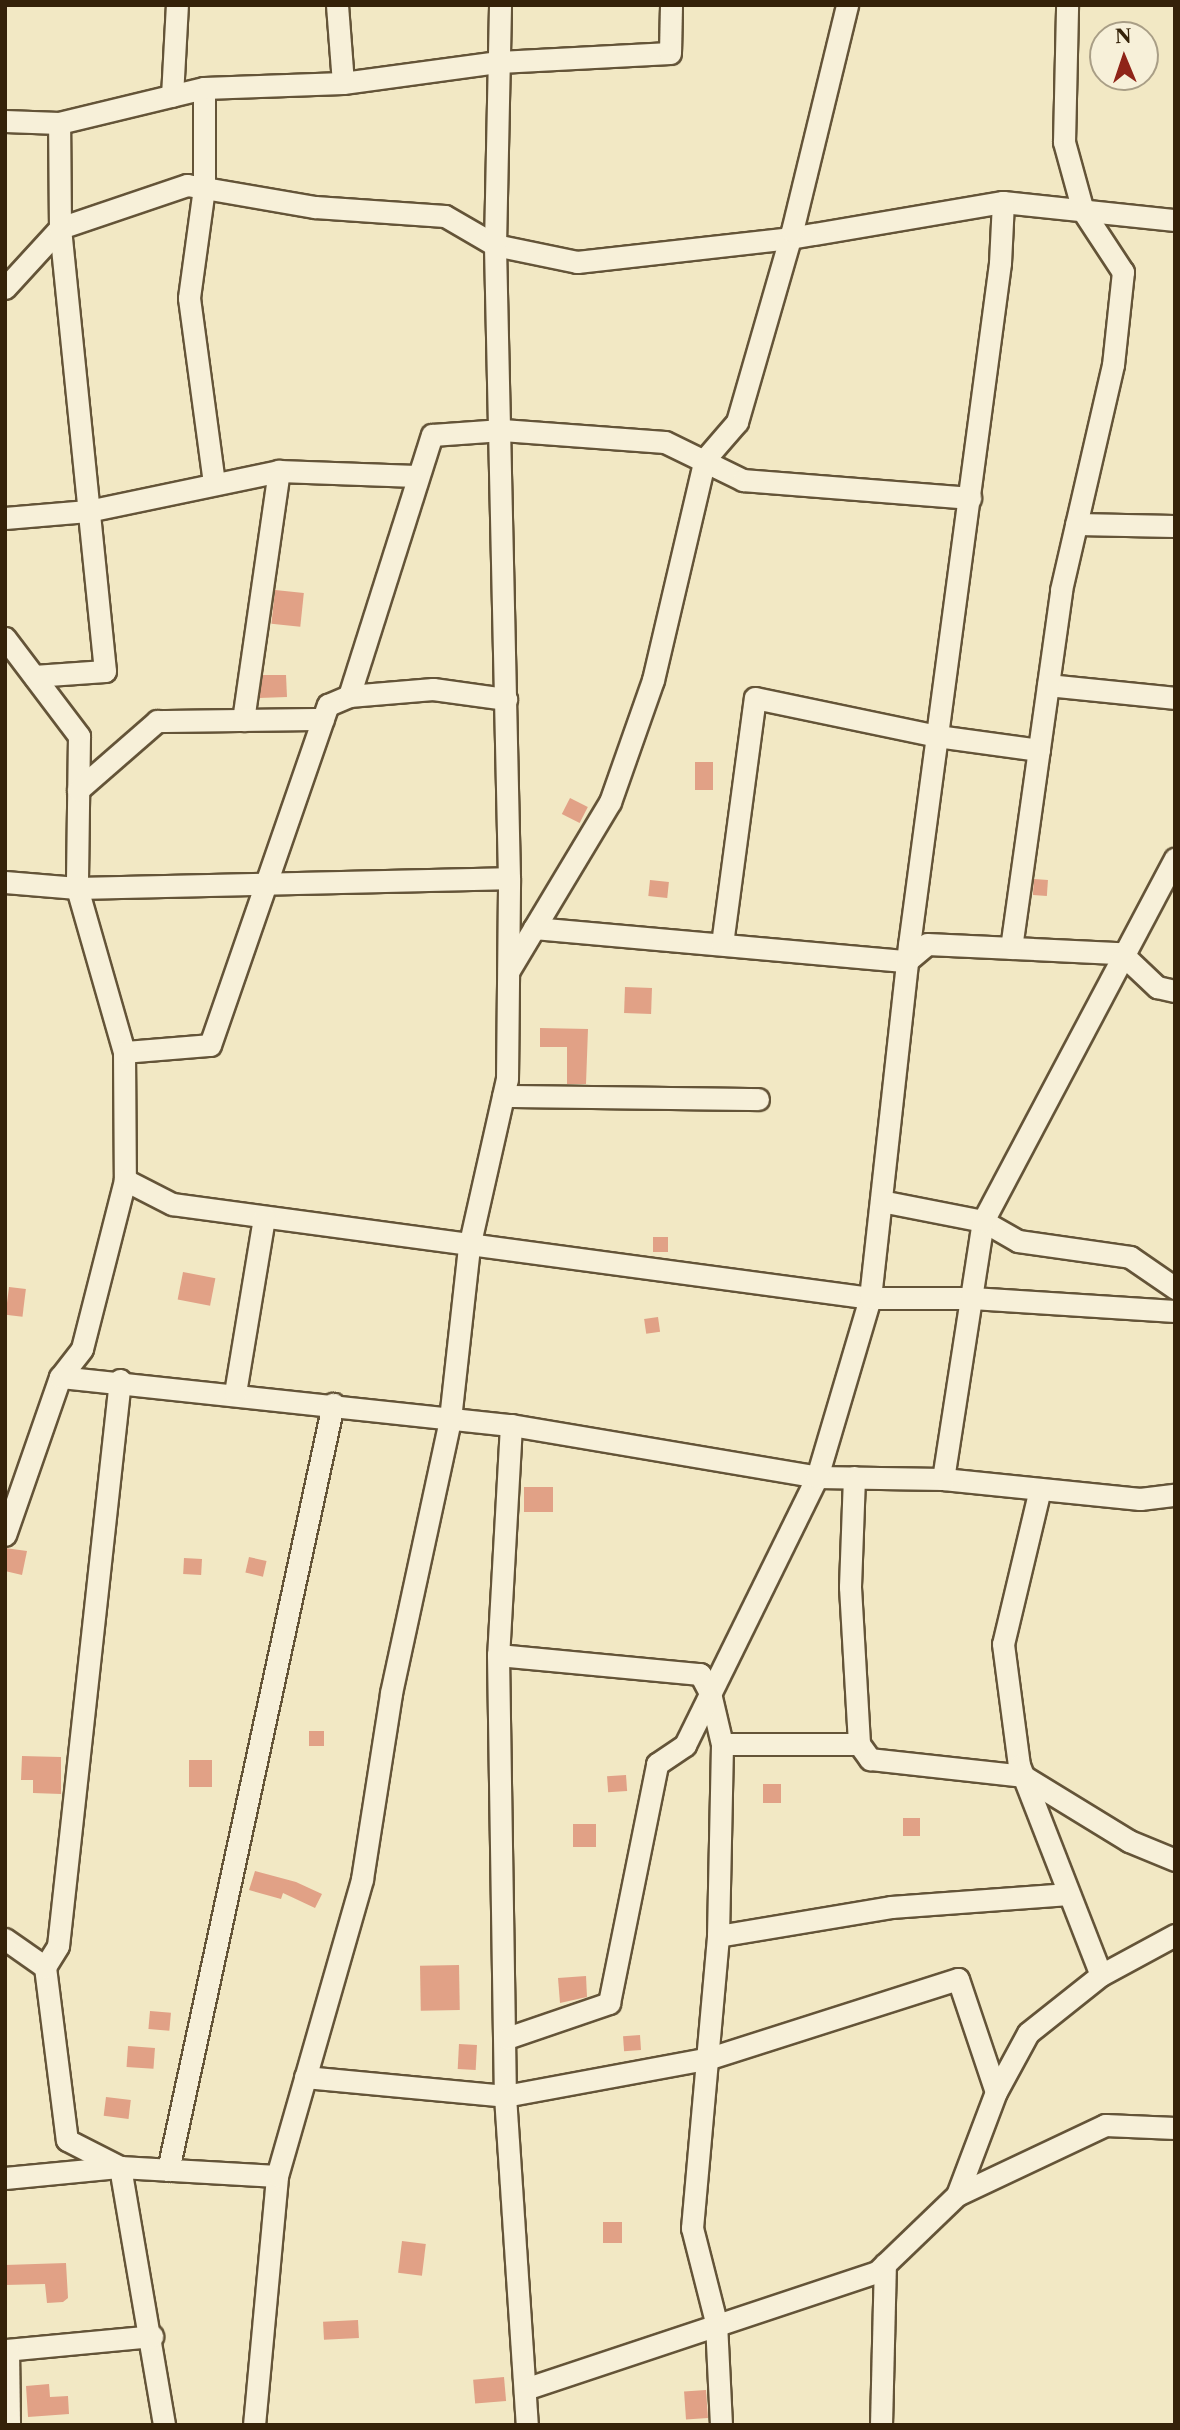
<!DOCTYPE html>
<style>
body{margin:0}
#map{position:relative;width:1180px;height:2430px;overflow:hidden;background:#f2e8c4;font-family:"Libre Caslon Text",serif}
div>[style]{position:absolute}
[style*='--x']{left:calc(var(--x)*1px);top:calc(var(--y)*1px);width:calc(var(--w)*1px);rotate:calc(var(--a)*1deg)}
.building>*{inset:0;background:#e1a186;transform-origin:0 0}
.roads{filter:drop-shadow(2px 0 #645438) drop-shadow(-2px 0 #645438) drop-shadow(0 2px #645438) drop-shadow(0 -2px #645438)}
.street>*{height:21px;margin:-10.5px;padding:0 10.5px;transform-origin:10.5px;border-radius:10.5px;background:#f7f0d9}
span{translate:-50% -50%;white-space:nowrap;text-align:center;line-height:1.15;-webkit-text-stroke:7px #f7f0d9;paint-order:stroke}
.frame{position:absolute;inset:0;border:7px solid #352209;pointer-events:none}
.north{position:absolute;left:1089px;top:21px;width:70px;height:70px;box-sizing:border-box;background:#f7f0d9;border:2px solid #a99e86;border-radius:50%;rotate:358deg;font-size:19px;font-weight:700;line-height:28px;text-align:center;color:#352209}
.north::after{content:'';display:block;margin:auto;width:24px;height:32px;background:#8f2418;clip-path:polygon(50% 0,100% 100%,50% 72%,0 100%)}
</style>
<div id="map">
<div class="building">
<div style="left:275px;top:590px;width:29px;height:34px;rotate:6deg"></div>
<div style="clip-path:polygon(263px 675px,286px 675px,287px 697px,259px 698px)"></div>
<div style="left:695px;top:762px;width:18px;height:28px"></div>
<div style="left:570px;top:798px;width:20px;height:18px;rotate:27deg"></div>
<div style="left:1034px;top:879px;width:14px;height:16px;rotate:4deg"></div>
<div style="left:650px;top:880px;width:19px;height:16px;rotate:6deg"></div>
<div style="left:625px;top:987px;width:27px;height:26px;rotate:2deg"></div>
<div style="clip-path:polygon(540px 1028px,588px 1029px,586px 1084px,567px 1084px,567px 1047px,540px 1047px)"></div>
<div style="left:653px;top:1237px;width:15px;height:15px"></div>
<div style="left:183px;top:1272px;width:33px;height:28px;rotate:11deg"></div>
<div style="left:9px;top:1287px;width:17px;height:28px;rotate:7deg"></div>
<div style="left:658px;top:1317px;width:15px;height:14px;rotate:82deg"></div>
<div style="left:524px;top:1487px;width:29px;height:25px"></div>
<div style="clip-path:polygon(5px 1548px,27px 1551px,22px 1575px,5px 1571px)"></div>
<div style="left:249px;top:1557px;width:18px;height:16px;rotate:13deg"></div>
<div style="left:184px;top:1558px;width:18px;height:16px;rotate:3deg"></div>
<div style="left:309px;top:1731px;width:15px;height:15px"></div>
<div style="clip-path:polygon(22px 1756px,61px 1757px,61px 1794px,33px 1793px,33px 1780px,21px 1780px)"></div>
<div style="left:189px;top:1760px;width:23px;height:27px"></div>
<div style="left:626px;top:1775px;width:16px;height:19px;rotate:86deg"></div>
<div style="left:763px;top:1784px;width:18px;height:19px"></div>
<div style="left:903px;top:1818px;width:17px;height:18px"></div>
<div style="left:573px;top:1824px;width:23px;height:23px"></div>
<div style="clip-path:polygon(255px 1871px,296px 1882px,322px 1894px,315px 1908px,283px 1893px,281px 1899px,249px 1890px)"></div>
<div style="left:459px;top:1965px;width:45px;height:39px;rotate:89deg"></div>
<div style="clip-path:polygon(586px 1976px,587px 1997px,560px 2003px,558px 1978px)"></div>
<div style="left:150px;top:2011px;width:21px;height:18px;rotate:5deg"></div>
<div style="left:640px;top:2035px;width:15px;height:17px;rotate:86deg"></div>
<div style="left:459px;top:2044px;width:18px;height:25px;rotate:3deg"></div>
<div style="left:128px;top:2046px;width:27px;height:21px;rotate:4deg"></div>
<div style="left:106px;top:2097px;width:25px;height:19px;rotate:7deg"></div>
<div style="left:603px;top:2222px;width:19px;height:21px"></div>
<div style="left:402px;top:2241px;width:24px;height:32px;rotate:7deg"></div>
<div style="clip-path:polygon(66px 2263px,68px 2298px,63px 2302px,47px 2303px,45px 2284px,5px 2285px,5px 2265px)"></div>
<div style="left:358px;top:2320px;width:18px;height:35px;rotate:87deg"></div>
<div style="left:504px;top:2377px;width:24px;height:31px;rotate:85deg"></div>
<div style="clip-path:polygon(49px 2384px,50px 2397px,68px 2396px,69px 2414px,28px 2417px,26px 2386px)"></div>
<div style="left:706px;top:2390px;width:28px;height:22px;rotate:86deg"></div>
</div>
<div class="roads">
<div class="street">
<div style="--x:337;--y:5;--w:78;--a:85.6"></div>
<div style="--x:204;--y:88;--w:100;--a:90"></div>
<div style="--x:204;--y:188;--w:111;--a:97.8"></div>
<div style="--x:189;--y:298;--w:187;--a:82.3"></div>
<div style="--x:172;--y:96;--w:91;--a:-86.9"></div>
<div style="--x:5;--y:121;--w:54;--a:2.1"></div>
<div style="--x:59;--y:123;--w:149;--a:-13.6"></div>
<div style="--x:204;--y:88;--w:139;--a:-2.1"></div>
<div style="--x:343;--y:83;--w:157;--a:-7.7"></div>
<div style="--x:499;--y:62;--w:171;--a:-3"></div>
<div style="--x:670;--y:53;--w:48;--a:-88.8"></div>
<div style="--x:5;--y:288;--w:81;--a:-47.5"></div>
<div style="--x:60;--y:228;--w:134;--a:-18.7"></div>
<div style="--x:187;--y:185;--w:130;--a:9.8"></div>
<div style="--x:315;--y:207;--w:130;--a:4"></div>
<div style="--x:445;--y:216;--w:58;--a:30.1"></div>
<div style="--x:495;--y:245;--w:84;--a:11.7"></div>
<div style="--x:577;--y:262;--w:214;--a:-6.4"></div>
<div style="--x:790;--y:238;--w:216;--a:-9.6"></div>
<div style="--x:1003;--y:202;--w:173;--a:6"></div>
<div style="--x:5;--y:518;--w:83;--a:-4.8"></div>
<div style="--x:88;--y:511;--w:195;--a:-11.8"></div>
<div style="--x:279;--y:471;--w:137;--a:2.1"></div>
<div style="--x:1076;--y:524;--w:99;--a:1.2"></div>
<div style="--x:5;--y:638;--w:123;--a:52.9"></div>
<div style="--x:79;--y:736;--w:152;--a:90.8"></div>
<div style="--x:77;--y:888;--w:171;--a:74"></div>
<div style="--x:124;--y:1052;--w:128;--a:89.6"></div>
<div style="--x:125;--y:1180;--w:174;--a:104.3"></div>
<div style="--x:82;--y:1349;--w:36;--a:128"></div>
<div style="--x:60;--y:1377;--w:167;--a:109.2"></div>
<div style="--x:34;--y:676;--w:71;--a:-4"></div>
<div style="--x:105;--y:671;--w:445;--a:-95.8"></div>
<div style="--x:60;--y:228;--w:105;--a:-90.5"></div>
<div style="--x:1048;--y:685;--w:128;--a:5.8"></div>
<div style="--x:349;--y:696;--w:84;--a:-4.8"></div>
<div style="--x:433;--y:689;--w:74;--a:7.8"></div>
<div style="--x:243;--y:720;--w:252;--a:-81.8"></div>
<div style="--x:78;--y:790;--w:105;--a:-41.1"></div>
<div style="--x:157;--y:721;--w:166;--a:-0.7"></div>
<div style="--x:5;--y:882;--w:72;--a:4.8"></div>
<div style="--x:77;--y:888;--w:432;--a:-1.3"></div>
<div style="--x:534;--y:928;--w:374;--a:5.1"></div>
<div style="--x:907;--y:961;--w:26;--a:-40"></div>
<div style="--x:927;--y:944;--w:194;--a:2.7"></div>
<div style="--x:1121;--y:953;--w:50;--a:43.4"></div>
<div style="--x:1157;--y:987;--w:18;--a:13"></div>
<div style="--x:722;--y:944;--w:248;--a:-82.4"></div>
<div style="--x:755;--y:698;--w:186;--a:11.8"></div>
<div style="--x:937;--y:736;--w:103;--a:7.8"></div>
<div style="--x:1011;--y:948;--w:361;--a:-82"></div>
<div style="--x:1061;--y:590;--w:231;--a:-77"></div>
<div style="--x:1113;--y:365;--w:94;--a:-83.9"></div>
<div style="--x:1123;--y:272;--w:73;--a:-123.3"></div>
<div style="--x:1083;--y:211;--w:72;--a:-105.4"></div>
<div style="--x:1064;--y:142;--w:137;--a:-88.7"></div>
<div style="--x:509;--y:970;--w:196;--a:-59"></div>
<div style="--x:610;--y:802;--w:129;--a:-70.6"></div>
<div style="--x:653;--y:680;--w:227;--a:-76.8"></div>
<div style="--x:705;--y:459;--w:49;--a:-49.1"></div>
<div style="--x:737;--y:422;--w:199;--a:-73.9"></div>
<div style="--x:792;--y:231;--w:233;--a:-76.3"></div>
<div style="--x:124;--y:1052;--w:86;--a:-4.7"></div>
<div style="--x:210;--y:1045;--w:360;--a:-70.9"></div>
<div style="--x:328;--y:705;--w:23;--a:-23"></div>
<div style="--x:349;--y:696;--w:274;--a:-72.4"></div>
<div style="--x:432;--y:435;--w:70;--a:-4.1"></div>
<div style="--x:502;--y:430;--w:163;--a:4.2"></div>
<div style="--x:665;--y:442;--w:87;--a:26"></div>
<div style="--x:743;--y:480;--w:228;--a:4.5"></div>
<div style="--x:503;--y:1096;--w:255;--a:0.7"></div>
<div style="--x:125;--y:1180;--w:53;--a:27.1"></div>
<div style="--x:172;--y:1204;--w:704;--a:7.67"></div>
<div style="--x:870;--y:1298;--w:102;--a:0"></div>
<div style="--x:972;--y:1298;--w:203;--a:3.7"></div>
<div style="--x:881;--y:1201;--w:104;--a:11.1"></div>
<div style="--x:983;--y:1221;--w:40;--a:29.7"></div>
<div style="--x:1018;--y:1241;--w:113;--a:8.1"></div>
<div style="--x:1130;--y:1257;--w:55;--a:34.6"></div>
<div style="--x:60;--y:1377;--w:454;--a:6.1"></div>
<div style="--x:511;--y:1425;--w:310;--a:9.6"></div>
<div style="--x:817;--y:1477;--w:126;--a:0.9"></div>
<div style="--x:943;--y:1479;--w:198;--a:5.8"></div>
<div style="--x:1140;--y:1499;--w:35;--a:-7"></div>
<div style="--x:120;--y:1380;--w:569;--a:96.25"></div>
<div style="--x:58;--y:1946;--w:25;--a:122"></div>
<div style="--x:45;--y:1967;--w:174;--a:82.8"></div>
<div style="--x:67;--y:2140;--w:59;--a:27"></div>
<div style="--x:120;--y:2167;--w:262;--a:80.3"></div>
<div style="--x:235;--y:1393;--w:178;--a:-80.6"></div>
<div style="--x:511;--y:1425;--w:230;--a:93.2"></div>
<div style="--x:498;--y:1655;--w:441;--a:89.1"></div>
<div style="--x:505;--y:2096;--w:330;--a:86.2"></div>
<div style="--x:854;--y:1477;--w:110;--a:92.1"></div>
<div style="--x:850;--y:1587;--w:157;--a:86.7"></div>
<div style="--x:943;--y:1479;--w:261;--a:-81.2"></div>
<div style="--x:983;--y:1221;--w:410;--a:-62.1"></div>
<div style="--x:1040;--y:1489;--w:159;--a:103.4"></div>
<div style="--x:1003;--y:1644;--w:122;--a:82.5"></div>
<div style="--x:1019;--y:1765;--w:225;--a:68.7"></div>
<div style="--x:498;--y:1655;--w:203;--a:5.4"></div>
<div style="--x:700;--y:1674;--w:21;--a:62"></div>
<div style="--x:710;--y:1693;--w:52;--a:76.8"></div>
<div style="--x:722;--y:1744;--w:137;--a:0"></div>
<div style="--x:859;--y:1744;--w:19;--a:54"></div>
<div style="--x:870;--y:1759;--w:154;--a:6.3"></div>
<div style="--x:1023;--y:1776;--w:124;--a:31.5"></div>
<div style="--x:1129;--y:1841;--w:50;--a:22.4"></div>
<div style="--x:718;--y:1936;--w:175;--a:-9.5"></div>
<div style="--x:891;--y:1907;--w:178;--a:-4.2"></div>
<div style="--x:5;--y:1939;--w:49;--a:35"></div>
<div style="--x:507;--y:2038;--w:108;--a:-18.9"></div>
<div style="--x:609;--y:2003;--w:244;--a:-78.6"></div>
<div style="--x:657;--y:1764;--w:34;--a:-34"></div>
<div style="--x:685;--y:1745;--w:299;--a:-63.8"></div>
<div style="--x:817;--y:1477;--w:187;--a:-73.5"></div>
<div style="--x:870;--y:1298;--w:355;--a:-83.7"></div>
<div style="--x:909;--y:945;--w:688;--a:-82.4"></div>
<div style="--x:1000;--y:263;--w:61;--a:-87.2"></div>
<div style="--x:305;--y:2077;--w:201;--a:5.4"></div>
<div style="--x:505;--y:2096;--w:208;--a:-10.5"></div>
<div style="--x:710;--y:2058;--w:260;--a:-17.7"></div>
<div style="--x:958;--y:1979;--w:119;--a:71.4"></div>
<div style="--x:168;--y:2170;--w:784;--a:-77.84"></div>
<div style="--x:5;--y:2178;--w:116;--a:-5.5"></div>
<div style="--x:120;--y:2167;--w:157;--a:3.3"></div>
<div style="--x:957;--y:2195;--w:164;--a:-25.3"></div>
<div style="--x:1105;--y:2125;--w:70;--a:2.5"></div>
<div style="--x:5;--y:2350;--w:148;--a:-5.4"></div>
<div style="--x:8;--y:2350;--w:75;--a:89.2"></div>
<div style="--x:525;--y:2389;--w:371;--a:-18.4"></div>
<div style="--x:877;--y:2272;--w:111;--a:-43.9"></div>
<div style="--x:957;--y:2195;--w:110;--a:-69.3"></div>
<div style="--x:996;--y:2092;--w:67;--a:-61.5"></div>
<div style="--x:1028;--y:2033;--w:93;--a:-38.5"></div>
<div style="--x:1101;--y:1975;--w:84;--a:-28.4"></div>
<div style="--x:254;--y:2425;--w:250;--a:-84.7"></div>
<div style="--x:277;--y:2176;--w:309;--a:-74"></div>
<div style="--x:362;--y:1879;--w:188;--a:-81.1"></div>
<div style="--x:391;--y:1693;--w:280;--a:-77.8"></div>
<div style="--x:450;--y:1419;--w:173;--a:-83.7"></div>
<div style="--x:469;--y:1247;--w:172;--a:-77.3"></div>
<div style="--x:507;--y:1079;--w:201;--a:-89.4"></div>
<div style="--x:509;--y:878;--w:633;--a:-91.27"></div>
<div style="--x:495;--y:245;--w:240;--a:-88.8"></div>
<div style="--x:721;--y:2425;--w:103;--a:-92.8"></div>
<div style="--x:716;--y:2322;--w:97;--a:-104.3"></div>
<div style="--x:692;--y:2228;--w:293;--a:-84.9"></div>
<div style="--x:718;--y:1936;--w:192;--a:-88.8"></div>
<div style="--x:881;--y:2425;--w:161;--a:-88.6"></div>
</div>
</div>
<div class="frame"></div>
<div class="north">N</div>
</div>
